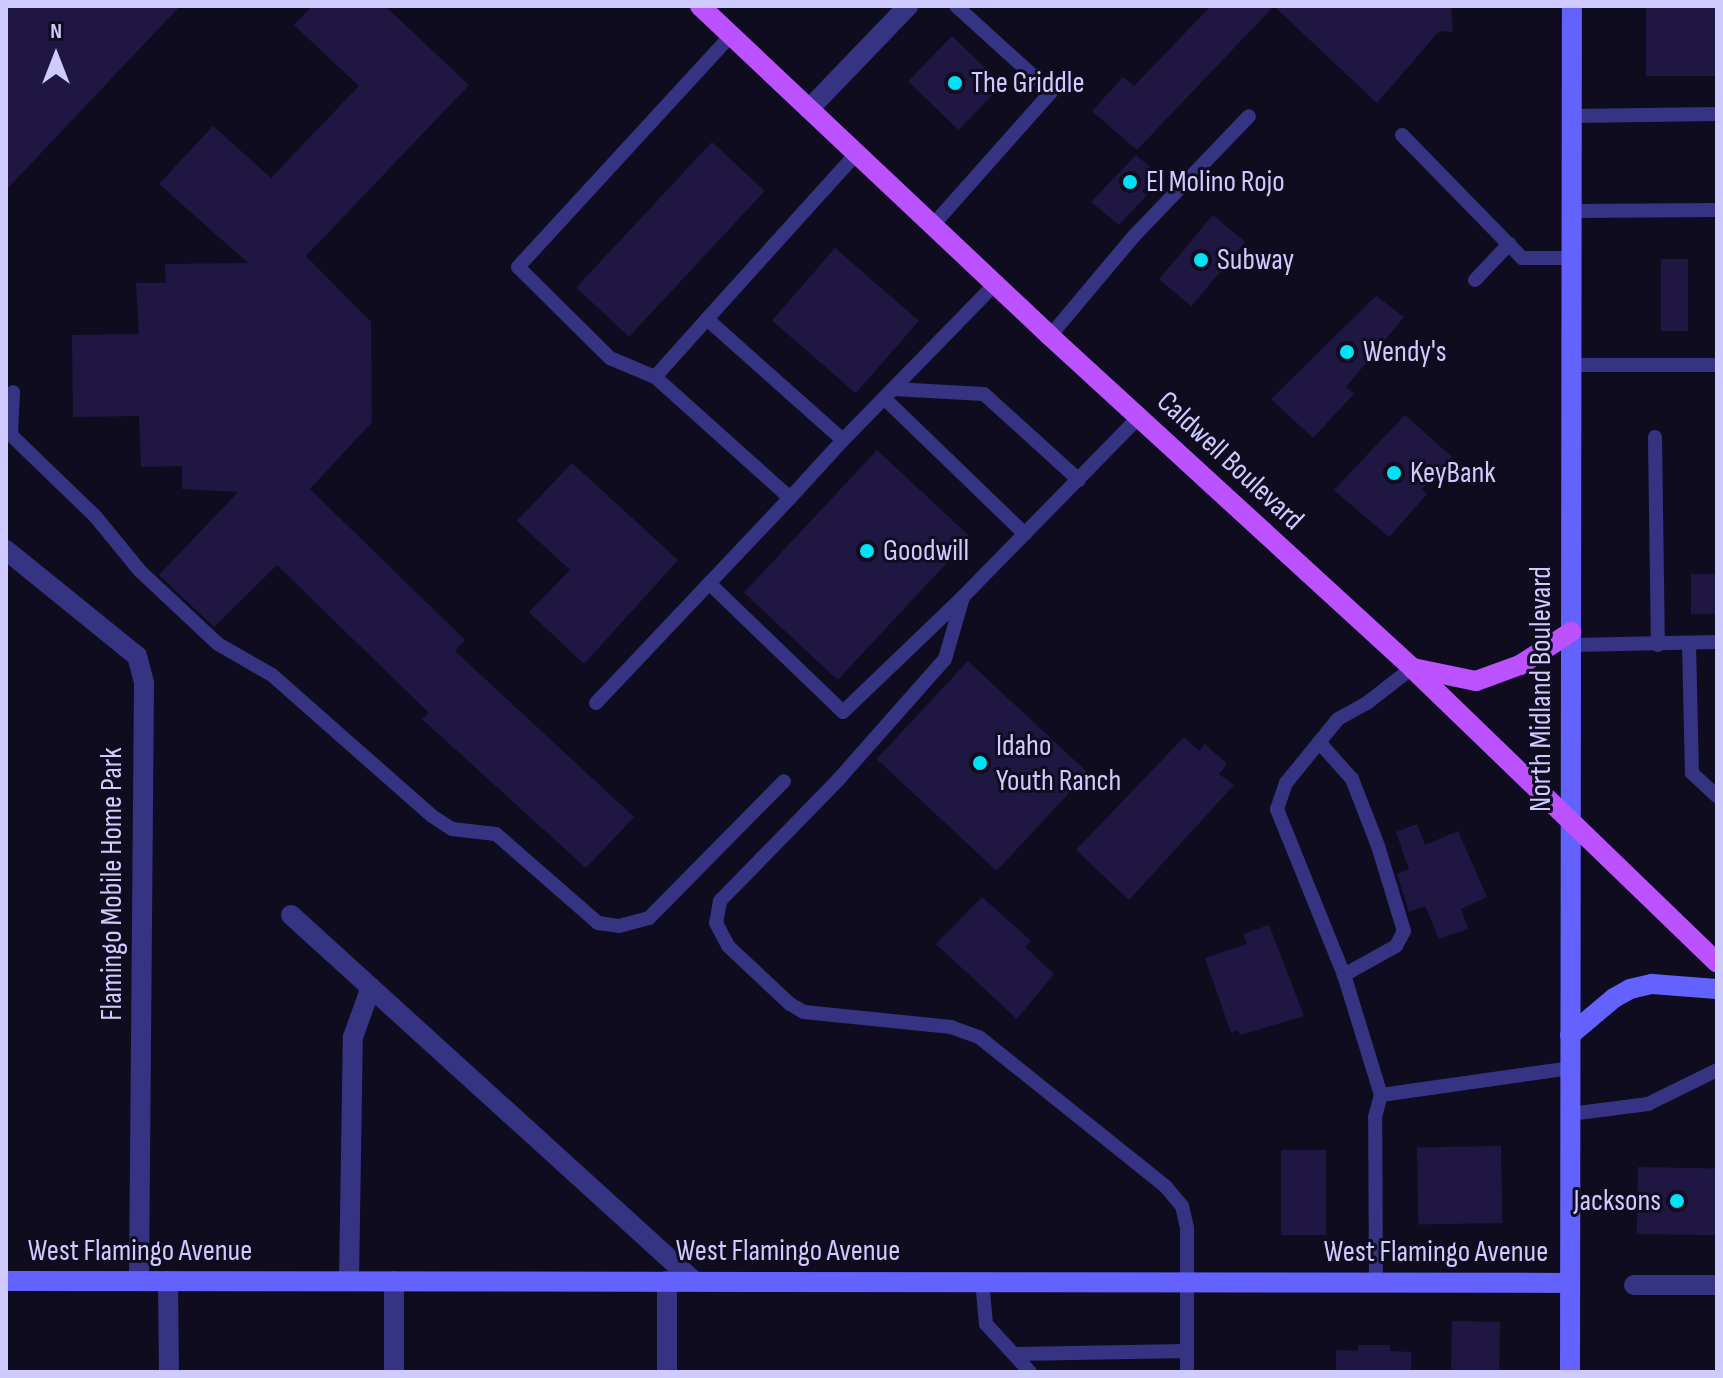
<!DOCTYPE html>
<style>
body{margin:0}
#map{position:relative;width:1723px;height:1378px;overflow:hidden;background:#0f0c20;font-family:"Sofia Sans Condensed",sans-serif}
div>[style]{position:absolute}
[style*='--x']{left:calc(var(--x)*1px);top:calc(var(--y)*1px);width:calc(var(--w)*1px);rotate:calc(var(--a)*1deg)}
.building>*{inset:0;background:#1f1742;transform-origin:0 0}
.lane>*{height:14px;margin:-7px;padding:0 7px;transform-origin:7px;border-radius:7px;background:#363482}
.street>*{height:20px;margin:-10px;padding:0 10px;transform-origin:10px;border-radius:10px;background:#363482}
.secondary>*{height:20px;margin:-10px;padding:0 10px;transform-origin:10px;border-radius:10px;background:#6462ff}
.primary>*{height:20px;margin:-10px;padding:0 10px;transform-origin:10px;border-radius:10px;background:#bc52ff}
.dots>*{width:22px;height:22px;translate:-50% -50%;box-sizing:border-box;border:4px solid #0f0c20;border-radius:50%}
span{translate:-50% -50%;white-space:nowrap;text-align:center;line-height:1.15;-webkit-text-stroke:6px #0f0c20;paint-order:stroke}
.poi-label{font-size:30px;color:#d0cbff}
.left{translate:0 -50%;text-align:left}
.right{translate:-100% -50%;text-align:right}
.street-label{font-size:30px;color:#d0cbff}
.frame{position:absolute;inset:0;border:8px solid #d0cbff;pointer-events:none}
.north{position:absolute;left:16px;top:16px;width:80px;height:80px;-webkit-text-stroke:6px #0f0c20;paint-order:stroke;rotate:0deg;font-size:22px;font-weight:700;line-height:32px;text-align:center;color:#d0cbff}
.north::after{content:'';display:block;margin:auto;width:28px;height:36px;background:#d0cbff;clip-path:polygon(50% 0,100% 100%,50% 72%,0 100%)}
</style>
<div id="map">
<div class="building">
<div style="clip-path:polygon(6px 6px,180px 6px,6px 190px)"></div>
<div style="clip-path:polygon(312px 6px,385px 6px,469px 85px,306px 256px,371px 322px,372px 422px,310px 489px,465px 640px,455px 651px,634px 817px,586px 868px,422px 719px,429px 713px,277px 565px,214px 627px,159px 575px,238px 492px,182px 489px,182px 466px,141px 467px,139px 416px,73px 417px,72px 335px,139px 334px,136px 283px,166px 283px,165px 264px,248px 263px,159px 184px,213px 126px,271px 178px,359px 86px,294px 25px)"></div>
<div style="clip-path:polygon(1211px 6px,1274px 6px,1137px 150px,1092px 111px,1123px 77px,1134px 86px)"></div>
<div style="clip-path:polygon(1274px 6px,1451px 6px,1453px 32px,1439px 31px,1377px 103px)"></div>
<div style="left:1646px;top:6px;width:71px;height:70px"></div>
<div style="left:952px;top:36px;width:70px;height:63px;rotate:44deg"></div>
<div style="left:712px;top:142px;width:72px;height:199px;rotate:43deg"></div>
<div style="clip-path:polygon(1136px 155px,1157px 173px,1142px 191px,1147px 195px,1119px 225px,1091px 202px)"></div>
<div style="left:1213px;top:215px;width:42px;height:84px;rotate:40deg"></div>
<div style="left:835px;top:248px;width:111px;height:96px;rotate:41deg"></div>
<div style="left:1661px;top:259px;width:27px;height:72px"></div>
<div style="clip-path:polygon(1376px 296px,1404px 317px,1346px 387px,1354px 394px,1313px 438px,1271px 399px)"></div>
<div style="clip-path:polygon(1405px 415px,1452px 457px,1422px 489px,1427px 494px,1389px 537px,1334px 490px)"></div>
<div style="left:877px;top:450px;width:128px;height:195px;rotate:43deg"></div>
<div style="clip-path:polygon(572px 463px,678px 560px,584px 664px,529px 612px,570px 570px,517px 521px)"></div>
<div style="left:1691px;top:574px;width:26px;height:40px"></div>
<div style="left:968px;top:661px;width:164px;height:134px;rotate:43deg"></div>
<div style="clip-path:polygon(1184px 737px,1199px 751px,1205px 744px,1227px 764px,1219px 774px,1234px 785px,1129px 900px,1076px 850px)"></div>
<div style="clip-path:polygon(1417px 824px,1425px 845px,1458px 831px,1487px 897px,1461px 909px,1468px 929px,1439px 939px,1425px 906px,1409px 912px,1397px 874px,1409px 869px,1396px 832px)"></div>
<div style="clip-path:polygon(982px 897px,1031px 941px,1025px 947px,1054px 974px,1017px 1019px,936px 944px)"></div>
<div style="clip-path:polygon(1269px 925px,1304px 1016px,1240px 1035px,1238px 1030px,1231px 1033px,1205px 958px,1247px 944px,1243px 934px)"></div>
<div style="left:1501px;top:1146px;width:77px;height:84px;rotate:89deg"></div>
<div style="left:1281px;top:1150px;width:45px;height:85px"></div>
<div style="left:1638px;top:1167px;width:79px;height:67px;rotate:1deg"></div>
<div style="left:1452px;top:1321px;width:48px;height:51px;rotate:1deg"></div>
<div style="clip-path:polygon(1359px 1345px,1390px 1345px,1390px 1351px,1411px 1352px,1411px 1372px,1336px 1372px,1336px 1350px,1357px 1351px)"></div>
</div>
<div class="lane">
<div style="--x:1572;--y:116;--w:145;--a:-0.8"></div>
<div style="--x:1402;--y:135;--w:172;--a:45.7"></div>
<div style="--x:1522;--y:258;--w:51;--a:0"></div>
<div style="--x:856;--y:154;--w:222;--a:132.1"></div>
<div style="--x:707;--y:319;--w:182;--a:41.7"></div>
<div style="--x:843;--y:440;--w:218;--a:-45.7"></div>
<div style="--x:1572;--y:211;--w:145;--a:-0.4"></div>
<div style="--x:933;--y:225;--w:178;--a:-48.4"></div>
<div style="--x:1051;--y:92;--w:128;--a:-137.8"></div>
<div style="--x:1475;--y:280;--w:50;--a:-46.6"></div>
<div style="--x:1050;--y:336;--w:131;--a:-50"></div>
<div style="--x:1134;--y:236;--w:166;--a:-46.2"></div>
<div style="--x:1572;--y:365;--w:145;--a:0"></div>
<div style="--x:655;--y:377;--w:78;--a:-48.1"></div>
<div style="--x:893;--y:389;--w:91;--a:3.1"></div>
<div style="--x:984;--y:394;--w:128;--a:42.2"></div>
<div style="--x:13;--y:392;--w:43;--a:92.7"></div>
<div style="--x:11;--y:435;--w:117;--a:44"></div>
<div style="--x:95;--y:516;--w:71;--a:50.7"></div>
<div style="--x:140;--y:571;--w:107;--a:43.1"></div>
<div style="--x:218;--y:644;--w:62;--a:29.9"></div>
<div style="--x:272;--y:675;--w:213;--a:41.4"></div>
<div style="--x:432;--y:816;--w:24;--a:33"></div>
<div style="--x:452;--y:829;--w:44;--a:6.5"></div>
<div style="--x:496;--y:834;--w:135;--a:41.1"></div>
<div style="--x:598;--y:923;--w:21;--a:8"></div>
<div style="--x:619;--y:926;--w:31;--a:-15"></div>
<div style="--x:649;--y:918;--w:192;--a:-45.4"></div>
<div style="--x:884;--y:398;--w:196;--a:44"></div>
<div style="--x:1139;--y:417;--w:252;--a:134.4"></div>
<div style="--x:963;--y:597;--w:65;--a:106.2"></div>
<div style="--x:945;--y:659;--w:160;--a:131.5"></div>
<div style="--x:839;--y:779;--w:170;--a:134.3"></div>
<div style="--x:720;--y:901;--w:22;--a:100"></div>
<div style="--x:716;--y:923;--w:26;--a:62"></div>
<div style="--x:728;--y:946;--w:85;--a:43.1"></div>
<div style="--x:790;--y:1004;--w:16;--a:30"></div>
<div style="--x:804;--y:1012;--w:148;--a:5.8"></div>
<div style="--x:951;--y:1027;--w:30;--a:20"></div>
<div style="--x:979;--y:1037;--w:240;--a:38.7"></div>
<div style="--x:1166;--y:1187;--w:25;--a:50"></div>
<div style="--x:1182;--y:1206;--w:23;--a:77"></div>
<div style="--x:1187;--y:1228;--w:144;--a:90"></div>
<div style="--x:1655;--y:437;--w:208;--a:89.2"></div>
<div style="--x:790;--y:498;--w:79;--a:-47.6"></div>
<div style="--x:709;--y:583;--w:186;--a:43.9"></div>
<div style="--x:843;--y:712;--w:166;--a:-43.8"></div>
<div style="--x:1689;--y:643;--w:130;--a:88.7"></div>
<div style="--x:1692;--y:773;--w:34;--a:43"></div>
<div style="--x:1571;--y:645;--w:146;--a:-1.2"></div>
<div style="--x:596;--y:703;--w:282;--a:-46.6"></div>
<div style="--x:790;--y:498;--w:181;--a:-138.1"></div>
<div style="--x:655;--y:377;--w:49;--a:-157.1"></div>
<div style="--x:610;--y:358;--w:129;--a:-135.3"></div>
<div style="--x:518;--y:267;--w:315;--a:-47.4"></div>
<div style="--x:1319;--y:742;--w:50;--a:48.3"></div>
<div style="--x:1352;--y:779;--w:72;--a:68.8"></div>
<div style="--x:1378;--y:846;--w:89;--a:73"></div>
<div style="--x:1404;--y:931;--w:17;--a:118"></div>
<div style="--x:1396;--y:946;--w:60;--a:150.9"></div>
<div style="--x:1381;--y:1095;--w:126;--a:-107.1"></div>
<div style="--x:1344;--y:975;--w:179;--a:-112"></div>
<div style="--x:1277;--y:809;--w:28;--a:-71"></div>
<div style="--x:1286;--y:783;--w:82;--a:-50.9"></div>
<div style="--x:1338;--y:719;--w:33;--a:-29"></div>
<div style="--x:1367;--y:703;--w:57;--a:-37.9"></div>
<div style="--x:1570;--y:1114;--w:79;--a:-7.3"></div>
<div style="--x:1648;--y:1104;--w:77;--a:-26.2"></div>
<div style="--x:982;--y:1281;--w:43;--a:84.7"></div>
<div style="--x:986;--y:1324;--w:65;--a:47.5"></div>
<div style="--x:1376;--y:1281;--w:164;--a:-90.3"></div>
<div style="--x:1375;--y:1117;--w:23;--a:-75"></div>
<div style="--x:1381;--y:1095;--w:191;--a:-8.1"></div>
<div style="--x:1014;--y:1354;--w:173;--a:-1"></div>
</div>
<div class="street">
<div style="--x:809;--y:109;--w:143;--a:-46.1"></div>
<div style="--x:6;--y:550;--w:169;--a:39"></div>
<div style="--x:137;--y:656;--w:28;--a:75"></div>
<div style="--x:144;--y:683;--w:598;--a:90.48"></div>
<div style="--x:291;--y:915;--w:544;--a:42.25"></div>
<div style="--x:168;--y:1281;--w:91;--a:89.4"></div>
<div style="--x:349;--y:1281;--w:244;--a:-89.1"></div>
<div style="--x:353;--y:1037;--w:53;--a:-70.2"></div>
<div style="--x:667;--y:1281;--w:91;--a:90"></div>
<div style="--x:1634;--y:1285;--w:83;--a:0"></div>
<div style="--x:394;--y:1372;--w:91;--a:-90"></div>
</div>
<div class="secondary">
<div style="--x:1570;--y:1035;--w:57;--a:-40.1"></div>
<div style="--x:1614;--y:998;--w:18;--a:-29"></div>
<div style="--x:1630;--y:989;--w:23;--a:-13"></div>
<div style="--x:1652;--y:984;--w:65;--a:4.4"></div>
<div style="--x:6;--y:1281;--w:1564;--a:0.07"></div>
<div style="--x:1570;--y:1372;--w:1366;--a:-89.92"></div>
</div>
<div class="primary">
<div style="--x:700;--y:6;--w:481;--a:43.3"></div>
<div style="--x:1050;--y:336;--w:491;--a:42.5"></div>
<div style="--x:1412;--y:668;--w:424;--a:44"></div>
<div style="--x:1413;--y:668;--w:64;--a:11.7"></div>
<div style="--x:1476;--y:681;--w:47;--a:-20"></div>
<div style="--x:1520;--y:665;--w:61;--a:-32.9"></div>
</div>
<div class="dots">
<div style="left:955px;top:83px;background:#00e2f6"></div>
<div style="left:1130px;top:182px;background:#00e2f6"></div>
<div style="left:1201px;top:260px;background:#00e2f6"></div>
<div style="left:1347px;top:352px;background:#00e2f6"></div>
<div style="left:1394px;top:473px;background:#00e2f6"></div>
<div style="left:867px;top:551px;background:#00e2f6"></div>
<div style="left:980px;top:763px;background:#00e2f6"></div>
<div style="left:1677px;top:1201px;background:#00e2f6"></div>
</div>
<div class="poi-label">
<span class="left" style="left:971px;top:83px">The Griddle</span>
<span class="left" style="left:1146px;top:182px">El Molino Rojo</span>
<span class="left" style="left:1217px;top:260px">Subway</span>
<span class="left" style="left:1363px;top:352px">Wendy's</span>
<span class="left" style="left:1410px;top:473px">KeyBank</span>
<span class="left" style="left:883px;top:551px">Goodwill</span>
<span class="left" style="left:996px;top:763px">Idaho<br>Youth Ranch</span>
<span class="right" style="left:1661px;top:1201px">Jacksons</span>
</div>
<div class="street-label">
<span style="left:1230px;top:461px;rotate:43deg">Caldwell Boulevard</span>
<span style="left:1541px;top:689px;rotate:-90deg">North Midland Boulevard</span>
<span style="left:112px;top:884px;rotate:-90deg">Flamingo Mobile Home Park</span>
<span style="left:140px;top:1251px">West Flamingo Avenue</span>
<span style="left:788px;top:1251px">West Flamingo Avenue</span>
<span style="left:1436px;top:1252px">West Flamingo Avenue</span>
</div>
<div class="frame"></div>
<div class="north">N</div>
</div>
